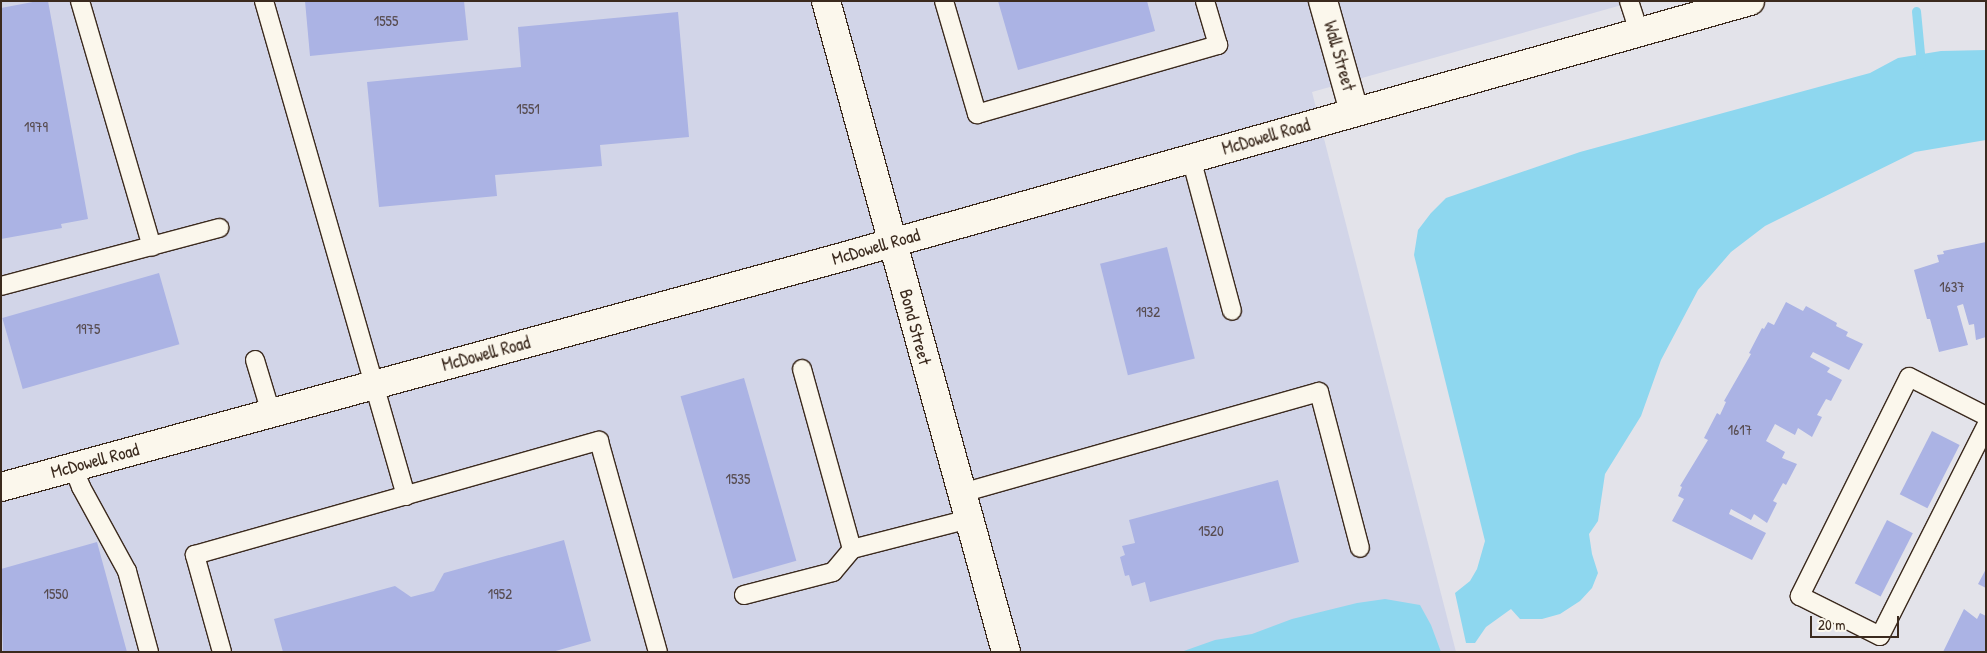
<!DOCTYPE html>
<style>
body{margin:0}
#map{position:relative;width:1987px;height:653px;overflow:hidden;background:#e3e3ea;font-family:"Patrick Hand",sans-serif}
div>[style]{position:absolute}
[style*='--x']{left:calc(var(--x)*1px);top:calc(var(--y)*1px);width:calc(var(--w)*1px);rotate:calc(var(--a)*1deg)}
.built>*{inset:0;background:#d2d5e8}
.water>*{inset:0;background:#8ed7ef}
.stream>*{height:9px;margin:-4.5px;padding:0 4.5px;transform-origin:4.5px;border-radius:4.5px;background:#8ed7ef}
.building>*{inset:0;background:#abb3e4;transform-origin:0 0}
.roads{filter:drop-shadow(1px 0 #3b2a1e) drop-shadow(-1px 0 #3b2a1e) drop-shadow(0 1px #3b2a1e) drop-shadow(0 -1px #3b2a1e)}
.lane>*{height:18px;margin:-9px;padding:0 9px;transform-origin:9px;border-radius:9px;background:#fbf7ec}
.street>*{height:28px;margin:-14px;padding:0 14px;transform-origin:14px;border-radius:14px;background:#fbf7ec}
span{translate:-50% -50%;white-space:nowrap;text-align:center;line-height:1.15;-webkit-text-stroke:4px #fbf7ec;paint-order:stroke}
.number-label{font-size:15px;color:#574c50}
.number-label span{-webkit-text-stroke-width:0}
.street-label{font-size:18px;color:#3b2a1e}
.frame{position:absolute;inset:0;border:2px solid #3b2a1e;pointer-events:none}
.scale{position:absolute;left:1810px;top:616px;width:89px;height:22px;box-sizing:border-box;border:2px solid #3b2a1e;border-top:0;padding-left:6px;font-size:15px;line-height:18px;white-space:nowrap;color:#3b2a1e;-webkit-text-stroke:4px #fbf7ec;paint-order:stroke}
</style>
<div id="map">
<div class="built">
<div style="clip-path:polygon(1px 1px,1636px 1px,1312px 92px,1456px 652px,1px 652px)"></div>
</div>
<div class="water">
<div style="clip-path:polygon(1986px 50px,1986px 140px,1915px 152px,1765px 226px,1731px 252px,1698px 290px,1661px 360px,1641px 416px,1605px 474px,1598px 521px,1589px 534px,1592px 554px,1598px 573px,1592px 588px,1580px 601px,1560px 614px,1542px 619px,1520px 619px,1511px 609px,1486px 627px,1475px 643px,1466px 643px,1455px 593px,1470px 581px,1477px 569px,1485px 541px,1414px 255px,1418px 230px,1431px 213px,1446px 198px,1580px 152px,1870px 73px,1898px 58px,1941px 51px)"></div>
<div style="clip-path:polygon(1385px 599px,1420px 605px,1431px 625px,1441px 652px,1181px 652px,1215px 640px,1252px 634px,1292px 619px,1357px 603px)"></div>
</div>
<div class="stream">
<div style="--x:1916;--y:11;--w:53;--a:84.6"></div>
</div>
<div class="building">
<div style="clip-path:polygon(38px 1px,48px 1px,88px 219px,61px 224px,62px 228px,1px 239px,1px 8px)"></div>
<div style="clip-path:polygon(305px 1px,464px 1px,468px 40px,310px 56px)"></div>
<div style="clip-path:polygon(998px 1px,1147px 1px,1155px 31px,1018px 70px)"></div>
<div style="clip-path:polygon(678px 12px,689px 137px,600px 145px,602px 166px,495px 175px,497px 196px,379px 207px,367px 82px,521px 67px,518px 27px)"></div>
<div style="clip-path:polygon(1986px 242px,1986px 337px,1976px 340px,1974px 324px,1969px 325px,1963px 304px,1957px 306px,1968px 345px,1939px 352px,1930px 319px,1927px 319px,1914px 270px,1939px 262px,1937px 255px,1944px 254px,1943px 251px)"></div>
<div style="left:1167px;top:247px;width:115px;height:69px;rotate:76deg"></div>
<div style="left:159px;top:273px;width:74px;height:163px;rotate:74deg"></div>
<div style="clip-path:polygon(1786px 302px,1803px 311px,1806px 306px,1837px 323px,1836px 326px,1848px 332px,1846px 336px,1863px 344px,1849px 370px,1813px 352px,1810px 357px,1830px 368px,1827px 372px,1842px 380px,1831px 401px,1826px 399px,1817px 415px,1822px 417px,1812px 437px,1798px 428px,1795px 435px,1775px 424px,1766px 441px,1785px 452px,1782px 458px,1797px 464px,1786px 485px,1783px 483px,1773px 501px,1777px 503px,1767px 523px,1754px 514px,1751px 520px,1731px 509px,1729px 514px,1766px 533px,1752px 560px,1672px 521px,1684px 499px,1678px 496px,1682px 487px,1680px 486px,1708px 440px,1704px 438px,1717px 413px,1720px 415px,1726px 402px,1724px 401px,1751px 354px,1749px 353px,1762px 328px,1764px 329px,1768px 322px,1774px 325px)"></div>
<div style="left:744px;top:378px;width:190px;height:66px;rotate:74deg"></div>
<div style="left:1932px;top:431px;width:31px;height:71px;rotate:27deg"></div>
<div style="clip-path:polygon(1278px 480px,1299px 562px,1150px 602px,1145px 582px,1132px 586px,1129px 575px,1125px 576px,1120px 557px,1125px 555px,1122px 546px,1135px 543px,1129px 520px)"></div>
<div style="left:1887px;top:520px;width:29px;height:71px;rotate:27deg"></div>
<div style="clip-path:polygon(564px 540px,591px 641px,552px 652px,283px 652px,274px 619px,395px 586px,411px 597px,434px 591px,444px 573px)"></div>
<div style="clip-path:polygon(97px 542px,127px 652px,3px 652px,1px 569px)"></div>
<div style="clip-path:polygon(1986px 569px,1986px 588px,1978px 584px)"></div>
<div style="clip-path:polygon(1964px 609px,1977px 619px,1980px 613px,1986px 616px,1986px 652px,1943px 652px)"></div>
</div>
<div class="roads">
<div class="lane">
<div style="--x:80;--y:1;--w:256;--a:73.7"></div>
<div style="--x:264;--y:1;--w:515;--a:73.99"></div>
<div style="--x:944;--y:1;--w:118;--a:73.7"></div>
<div style="--x:977;--y:114;--w:251;--a:-16"></div>
<div style="--x:1218;--y:45;--w:46;--a:-106.5"></div>
<div style="--x:1629;--y:1;--w:33;--a:72"></div>
<div style="--x:1191;--y:158;--w:158;--a:75"></div>
<div style="--x:1;--y:286;--w:226;--a:-14.9"></div>
<div style="--x:255;--y:360;--w:55;--a:73.2"></div>
<div style="--x:802;--y:369;--w:187;--a:74.5"></div>
<div style="--x:852;--y:549;--w:121;--a:-14.4"></div>
<div style="--x:1986;--y:416;--w:86;--a:-153.1"></div>
<div style="--x:1909;--y:377;--w:245;--a:116.5"></div>
<div style="--x:1800;--y:596;--w:89;--a:26.6"></div>
<div style="--x:1880;--y:636;--w:235;--a:-63.2"></div>
<div style="--x:73;--y:467;--w:22;--a:68"></div>
<div style="--x:81;--y:487;--w:96;--a:61.3"></div>
<div style="--x:127;--y:571;--w:84;--a:74.8"></div>
<div style="--x:962;--y:493;--w:371;--a:-15.8"></div>
<div style="--x:1319;--y:392;--w:161;--a:75.3"></div>
<div style="--x:744;--y:595;--w:92;--a:-14.5"></div>
<div style="--x:833;--y:572;--w:30;--a:-50"></div>
<div style="--x:222;--y:652;--w:101;--a:-105.6"></div>
<div style="--x:195;--y:555;--w:420;--a:-15.8"></div>
<div style="--x:599;--y:441;--w:219;--a:74.4"></div>
</div>
<div class="street">
<div style="--x:826;--y:1;--w:675;--a:74.54"></div>
<div style="--x:1323;--y:1;--w:114;--a:74.3"></div>
<div style="--x:1;--y:487;--w:883;--a:-15.29"></div>
<div style="--x:853;--y:254;--w:932;--a:-15.75"></div>
</div>
</div>
<div class="number-label">
<span style="left:386px;top:21px">1555</span>
<span style="left:528px;top:109px">1551</span>
<span style="left:36px;top:127px">1979</span>
<span style="left:1952px;top:287px">1637</span>
<span style="left:1148px;top:312px">1932</span>
<span style="left:88px;top:329px">1975</span>
<span style="left:1740px;top:430px">1617</span>
<span style="left:738px;top:479px">1535</span>
<span style="left:1211px;top:531px">1520</span>
<span style="left:56px;top:594px">1550</span>
<span style="left:500px;top:594px">1952</span>
</div>
<div class="street-label">
<span style="left:1339px;top:56px;rotate:74deg">Wall Street</span>
<span style="left:1266px;top:137px;rotate:-16deg">McDowell Road</span>
<span style="left:876px;top:247px;rotate:-16deg">McDowell Road</span>
<span style="left:915px;top:327px;rotate:75deg">Bond Street</span>
<span style="left:486px;top:354px;rotate:-15deg">McDowell Road</span>
<span style="left:95px;top:461px;rotate:-15deg">McDowell Road</span>
</div>
<div class="frame"></div>
<div class="scale">20 m</div>
</div>
